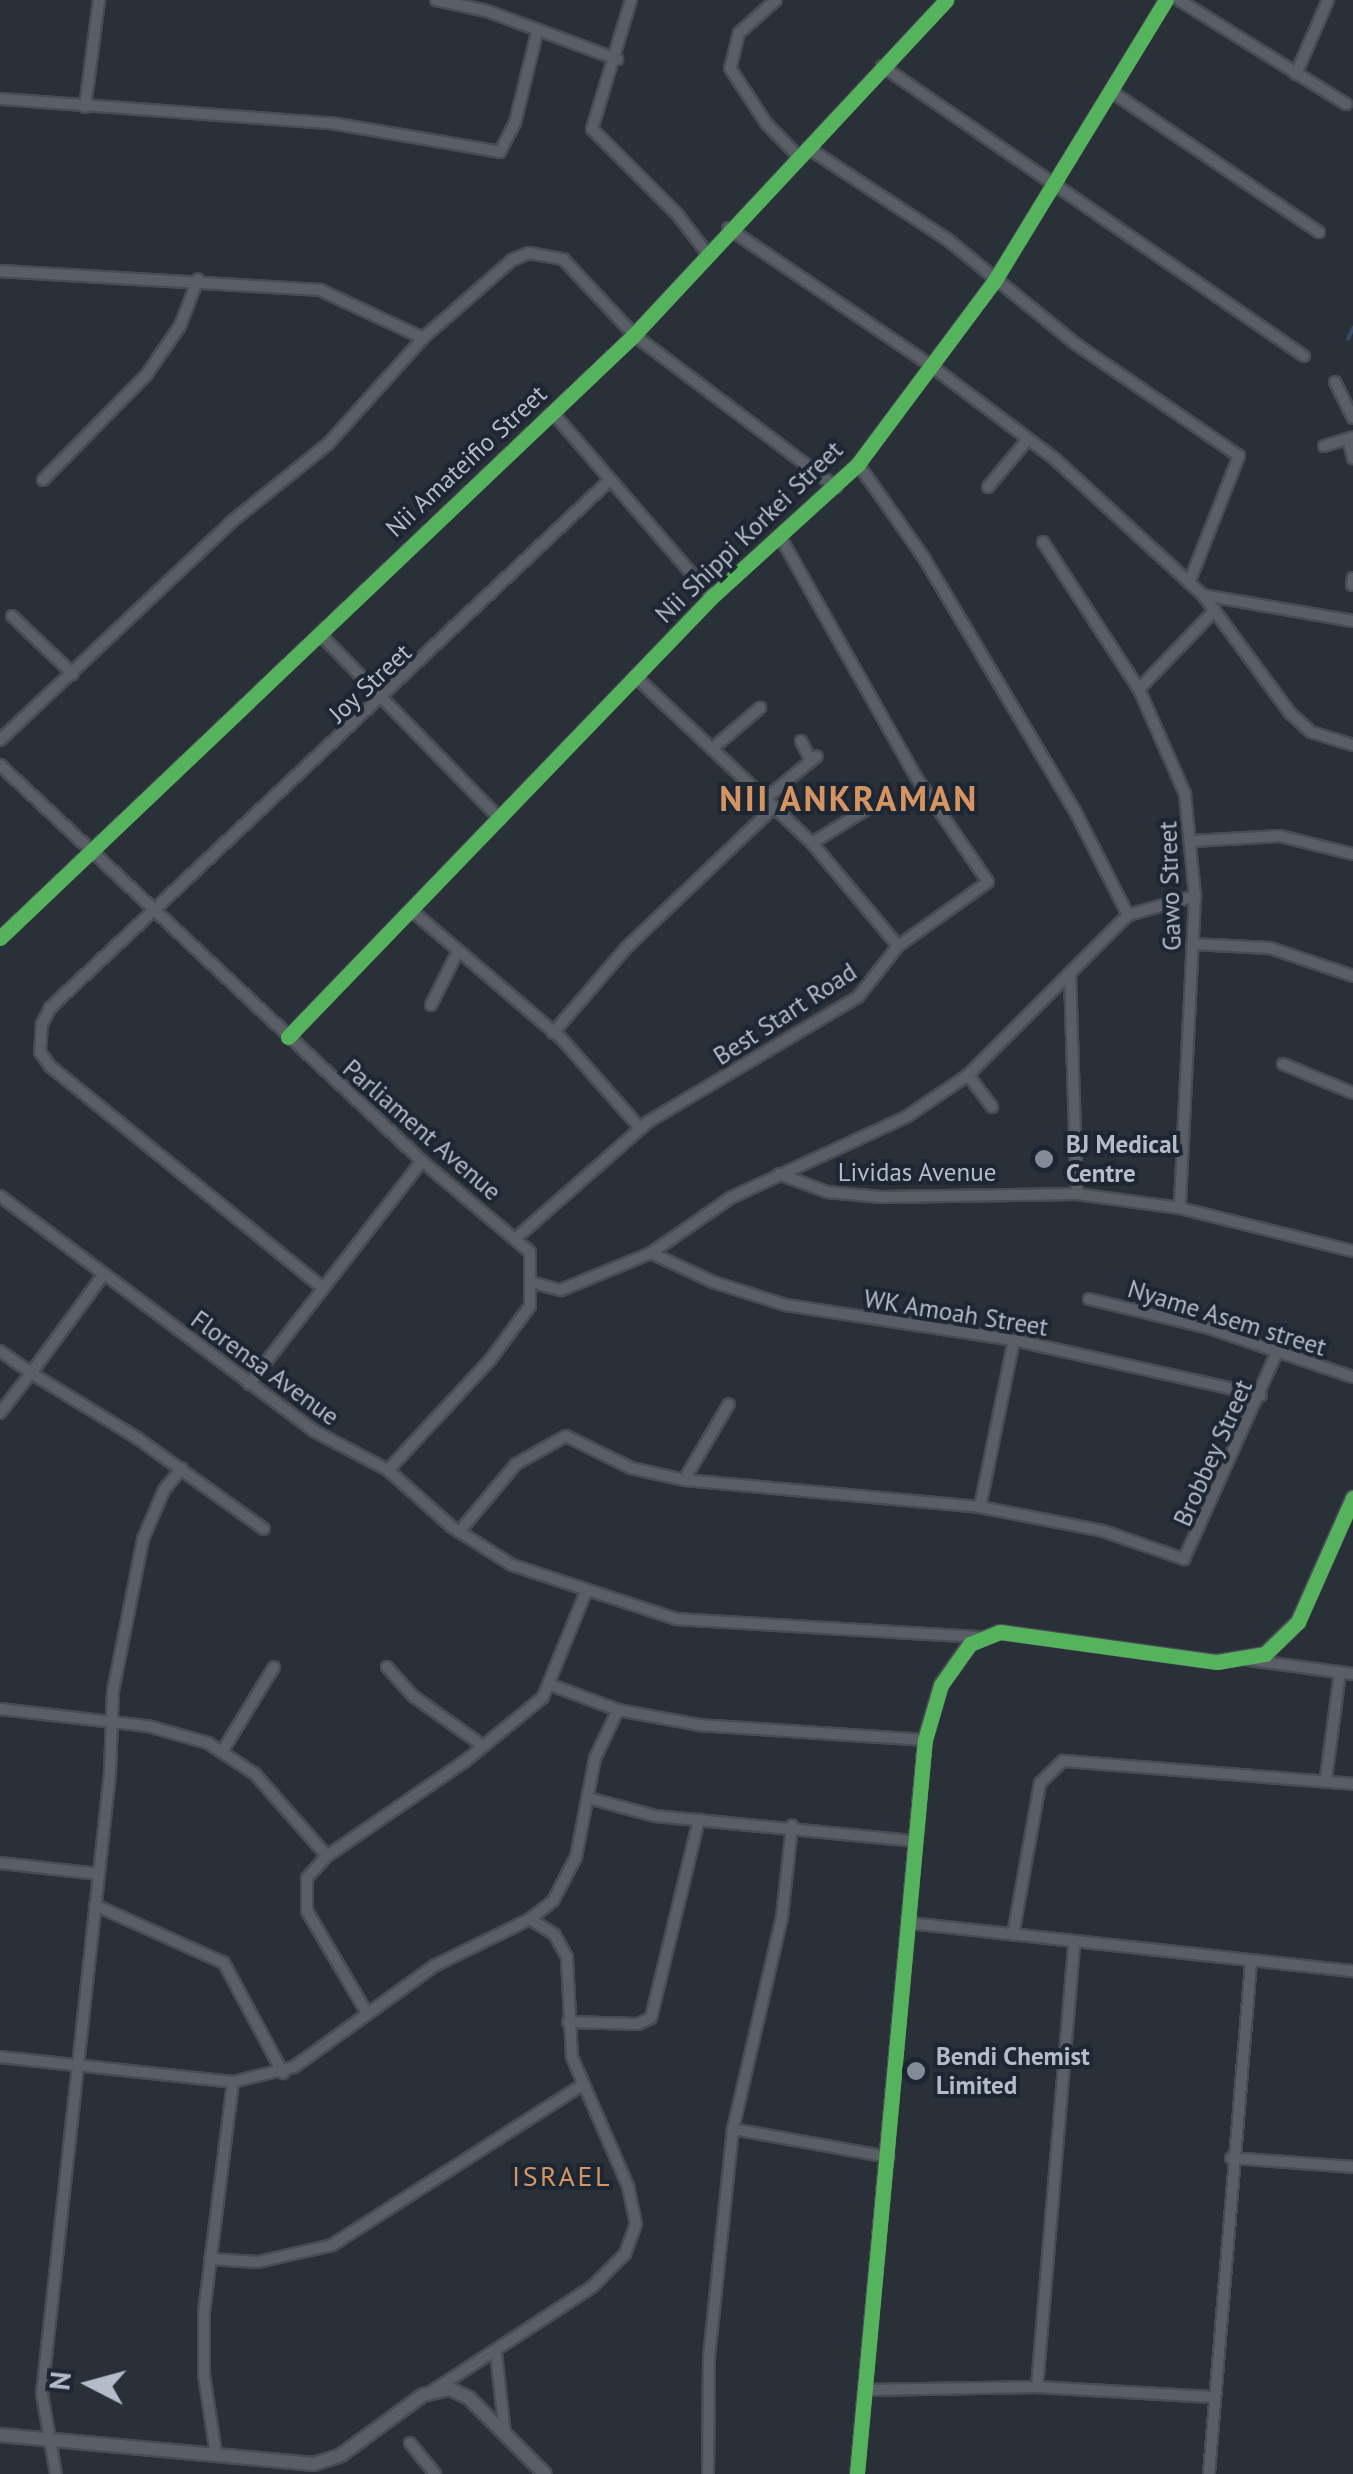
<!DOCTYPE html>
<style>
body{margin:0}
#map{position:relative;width:1353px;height:2474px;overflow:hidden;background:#2a3038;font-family:"PT Sans",sans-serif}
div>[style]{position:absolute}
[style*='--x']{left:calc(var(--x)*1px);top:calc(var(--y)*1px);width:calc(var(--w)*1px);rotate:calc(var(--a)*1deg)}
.stream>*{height:4px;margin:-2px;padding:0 2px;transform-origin:2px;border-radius:2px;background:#384963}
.roads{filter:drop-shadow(2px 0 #484c53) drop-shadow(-2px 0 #484c53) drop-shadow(0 2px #484c53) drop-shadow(0 -2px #484c53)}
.minor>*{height:10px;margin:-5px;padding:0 5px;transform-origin:5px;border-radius:5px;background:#5a5e66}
.tertiary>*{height:12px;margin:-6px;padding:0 6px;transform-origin:6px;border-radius:6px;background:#5a5e66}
.cycleway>*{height:15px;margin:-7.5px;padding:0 7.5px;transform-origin:7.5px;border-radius:7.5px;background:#56b35d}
.dots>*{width:28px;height:28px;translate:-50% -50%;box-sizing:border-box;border:5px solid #1d2633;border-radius:50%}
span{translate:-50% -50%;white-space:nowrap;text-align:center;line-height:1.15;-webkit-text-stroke:8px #1d2633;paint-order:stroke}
.street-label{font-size:25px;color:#b4bcc9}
.poi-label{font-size:25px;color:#b4bcc9;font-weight:700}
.left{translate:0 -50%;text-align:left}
.neighbourhood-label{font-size:28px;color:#d59563;letter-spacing:2.5px}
.district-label{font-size:35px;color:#d59563;font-weight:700;letter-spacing:2.5px}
.north{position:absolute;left:40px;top:2334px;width:100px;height:100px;-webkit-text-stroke:8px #1d2633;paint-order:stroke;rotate:276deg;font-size:28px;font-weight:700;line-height:40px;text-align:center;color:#b4bcc9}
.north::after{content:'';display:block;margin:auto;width:35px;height:45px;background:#b4bcc9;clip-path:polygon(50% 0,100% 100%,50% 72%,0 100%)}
</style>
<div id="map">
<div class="stream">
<div style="--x:1348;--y:339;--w:12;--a:-66"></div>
</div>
<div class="roads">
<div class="minor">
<div style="--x:436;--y:0;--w:52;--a:12.2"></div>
<div style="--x:487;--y:11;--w:139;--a:20.3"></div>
<div style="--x:631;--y:0;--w:135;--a:106.8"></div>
<div style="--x:592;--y:129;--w:120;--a:45"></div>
<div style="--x:677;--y:214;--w:49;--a:52.4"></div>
<div style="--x:776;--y:0;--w:50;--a:138.3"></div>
<div style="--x:739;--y:33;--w:36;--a:104"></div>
<div style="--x:730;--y:68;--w:66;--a:56.8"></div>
<div style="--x:766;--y:123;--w:47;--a:45.9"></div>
<div style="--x:1179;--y:0;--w:197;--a:31.9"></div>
<div style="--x:882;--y:66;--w:512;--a:34.5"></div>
<div style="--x:1296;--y:74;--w:81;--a:-66.6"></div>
<div style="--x:1112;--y:92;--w:250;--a:34.1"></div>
<div style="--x:0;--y:99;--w:338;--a:4.2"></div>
<div style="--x:337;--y:124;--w:165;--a:9.7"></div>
<div style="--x:500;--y:152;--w:33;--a:-63"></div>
<div style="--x:515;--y:123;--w:93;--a:-76.3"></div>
<div style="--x:85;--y:107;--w:108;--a:-82.5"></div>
<div style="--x:808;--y:148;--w:168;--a:33.3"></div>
<div style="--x:948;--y:240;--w:165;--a:39.1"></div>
<div style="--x:1076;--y:344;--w:198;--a:34.5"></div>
<div style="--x:1239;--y:456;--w:136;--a:111.5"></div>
<div style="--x:728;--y:228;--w:244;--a:34.1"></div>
<div style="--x:930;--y:365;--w:158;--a:37"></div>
<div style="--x:1056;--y:460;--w:200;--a:42.6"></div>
<div style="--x:0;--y:271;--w:321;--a:3.4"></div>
<div style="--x:320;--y:290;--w:114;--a:25"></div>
<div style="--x:1335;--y:382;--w:40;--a:63.4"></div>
<div style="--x:553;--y:413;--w:243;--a:49.2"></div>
<div style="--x:1348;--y:439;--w:20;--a:75"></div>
<div style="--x:1324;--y:446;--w:30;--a:-17"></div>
<div style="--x:858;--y:464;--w:115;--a:54.9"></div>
<div style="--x:924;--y:558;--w:295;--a:59.2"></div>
<div style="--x:1075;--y:811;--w:117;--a:63"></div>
<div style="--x:43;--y:480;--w:148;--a:-45.5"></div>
<div style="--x:147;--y:374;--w:58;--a:-55.5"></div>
<div style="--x:180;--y:326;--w:50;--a:-69"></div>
<div style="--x:988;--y:487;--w:62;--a:-50.2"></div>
<div style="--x:1043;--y:542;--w:176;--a:56.9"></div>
<div style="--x:1139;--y:689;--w:115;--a:66.3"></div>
<div style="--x:1185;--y:794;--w:102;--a:84.4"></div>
<div style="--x:1195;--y:896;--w:312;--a:92.8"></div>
<div style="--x:1352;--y:585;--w:7;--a:-82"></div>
<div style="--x:12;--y:616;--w:84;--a:43.6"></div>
<div style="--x:1353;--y:621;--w:152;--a:-170.2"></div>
<div style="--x:1203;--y:595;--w:147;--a:53.6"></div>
<div style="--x:1290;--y:713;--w:28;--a:42"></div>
<div style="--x:1311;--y:732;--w:44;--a:17.2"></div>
<div style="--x:320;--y:634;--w:258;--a:45.8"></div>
<div style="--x:637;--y:678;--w:241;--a:43.3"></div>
<div style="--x:812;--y:843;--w:134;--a:50.1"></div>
<div style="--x:1139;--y:689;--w:110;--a:-46.1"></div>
<div style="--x:0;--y:740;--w:316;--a:-43.3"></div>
<div style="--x:230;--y:523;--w:126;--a:-38.9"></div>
<div style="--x:328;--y:444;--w:142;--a:-48.1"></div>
<div style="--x:423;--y:338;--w:118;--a:-41.2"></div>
<div style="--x:512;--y:260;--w:18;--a:-22"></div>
<div style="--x:529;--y:253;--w:35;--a:10"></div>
<div style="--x:563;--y:259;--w:104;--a:46.9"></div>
<div style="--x:634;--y:335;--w:253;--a:37"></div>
<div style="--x:801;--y:741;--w:22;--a:63"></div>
<div style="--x:713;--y:748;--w:62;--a:-40.4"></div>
<div style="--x:0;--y:765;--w:579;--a:43.18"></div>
<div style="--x:422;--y:1161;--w:141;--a:40.1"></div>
<div style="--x:530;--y:1252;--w:54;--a:90"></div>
<div style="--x:530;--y:1306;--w:67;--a:126.5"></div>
<div style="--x:490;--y:1360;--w:150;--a:132.8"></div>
<div style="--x:765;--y:799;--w:67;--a:-39.6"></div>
<div style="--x:1193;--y:841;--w:87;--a:-3.3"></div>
<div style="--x:1280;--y:836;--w:75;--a:13.9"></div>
<div style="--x:812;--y:843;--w:65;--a:-31.7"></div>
<div style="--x:411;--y:910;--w:197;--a:40.5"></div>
<div style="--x:561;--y:1038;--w:120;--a:48.7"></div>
<div style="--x:0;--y:938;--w:875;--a:-43.56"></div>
<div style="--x:634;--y:335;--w:458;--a:-47"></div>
<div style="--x:1193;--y:944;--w:77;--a:3"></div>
<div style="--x:1270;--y:948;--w:88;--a:18.6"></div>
<div style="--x:1070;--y:974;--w:220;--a:88.2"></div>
<div style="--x:431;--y:1005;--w:56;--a:-63.4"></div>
<div style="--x:553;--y:1033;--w:113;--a:-49.3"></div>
<div style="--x:627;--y:947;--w:203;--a:-43.6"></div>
<div style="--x:288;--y:1037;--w:611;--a:-46.06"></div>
<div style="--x:712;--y:597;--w:197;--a:-42.3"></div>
<div style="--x:858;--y:464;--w:229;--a:-53.3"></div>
<div style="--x:995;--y:280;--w:328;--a:-58.6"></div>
<div style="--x:1283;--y:1064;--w:76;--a:22.5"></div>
<div style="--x:968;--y:1075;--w:40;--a:53"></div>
<div style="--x:779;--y:1174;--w:51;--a:20.6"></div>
<div style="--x:827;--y:1192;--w:54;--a:5.3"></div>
<div style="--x:881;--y:1197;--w:196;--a:-0.9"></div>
<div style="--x:1077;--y:1194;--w:104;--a:7.7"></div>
<div style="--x:1180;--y:1208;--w:178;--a:14"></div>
<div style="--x:0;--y:1196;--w:392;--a:36.8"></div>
<div style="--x:314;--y:1431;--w:84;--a:27.8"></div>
<div style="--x:388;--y:1470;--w:86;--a:41.7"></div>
<div style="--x:452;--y:1527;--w:71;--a:32.3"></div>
<div style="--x:512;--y:1565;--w:173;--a:18.2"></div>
<div style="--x:676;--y:1619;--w:306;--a:3.4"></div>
<div style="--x:516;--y:1238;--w:176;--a:-41.3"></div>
<div style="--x:648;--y:1122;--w:244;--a:-30.8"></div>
<div style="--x:858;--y:997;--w:65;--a:-51.9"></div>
<div style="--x:898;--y:946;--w:110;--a:-35.4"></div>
<div style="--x:988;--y:882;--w:127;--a:-124.4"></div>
<div style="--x:916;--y:777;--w:272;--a:-119.5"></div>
<div style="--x:651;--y:1253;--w:68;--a:25.1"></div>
<div style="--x:713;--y:1282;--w:77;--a:17.5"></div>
<div style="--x:786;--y:1305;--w:231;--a:8.7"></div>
<div style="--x:1014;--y:1340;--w:253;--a:12.6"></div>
<div style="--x:534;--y:1283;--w:28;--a:15"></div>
<div style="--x:561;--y:1290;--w:97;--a:-22.3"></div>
<div style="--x:651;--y:1253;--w:98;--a:-34.7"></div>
<div style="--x:732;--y:1197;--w:192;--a:-24.7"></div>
<div style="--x:906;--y:1117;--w:75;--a:-34.1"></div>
<div style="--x:968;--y:1075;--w:226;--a:-45"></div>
<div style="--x:1128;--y:915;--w:70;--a:-15.8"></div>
<div style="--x:323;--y:1288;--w:352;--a:-140.9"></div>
<div style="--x:50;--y:1066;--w:17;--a:-126"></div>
<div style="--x:40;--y:1052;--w:28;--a:-86"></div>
<div style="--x:42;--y:1024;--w:18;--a:-63"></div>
<div style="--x:50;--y:1008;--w:770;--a:-43.32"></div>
<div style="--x:1089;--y:1299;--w:120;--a:13.5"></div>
<div style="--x:1206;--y:1327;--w:155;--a:18.8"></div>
<div style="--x:0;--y:1351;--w:38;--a:35"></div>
<div style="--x:31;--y:1373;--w:123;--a:-53.6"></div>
<div style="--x:249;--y:1384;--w:282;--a:-52.2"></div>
<div style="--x:0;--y:1413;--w:51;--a:-52.2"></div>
<div style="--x:31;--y:1373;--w:124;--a:31.5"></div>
<div style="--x:137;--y:1438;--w:156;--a:35.6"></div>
<div style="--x:684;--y:1480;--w:88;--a:-59.4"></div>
<div style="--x:980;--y:1507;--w:170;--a:-78.5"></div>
<div style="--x:459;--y:1532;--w:89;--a:-50"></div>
<div style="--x:516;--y:1464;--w:57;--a:-29.2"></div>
<div style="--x:566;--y:1436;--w:72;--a:26.2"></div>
<div style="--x:631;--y:1468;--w:54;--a:12.8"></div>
<div style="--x:684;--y:1480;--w:297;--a:5.2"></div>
<div style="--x:980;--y:1507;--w:125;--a:11"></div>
<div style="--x:1103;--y:1531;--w:86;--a:19.1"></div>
<div style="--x:1184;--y:1559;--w:227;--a:-65.8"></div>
<div style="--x:1249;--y:1660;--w:105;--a:7.7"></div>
<div style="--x:387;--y:1667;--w:39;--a:48"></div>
<div style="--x:413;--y:1696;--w:86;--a:35.5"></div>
<div style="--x:551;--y:1685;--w:72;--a:20.5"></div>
<div style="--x:618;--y:1710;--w:82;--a:10.5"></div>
<div style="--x:699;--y:1725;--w:226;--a:3.8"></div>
<div style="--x:0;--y:1709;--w:149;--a:6.6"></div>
<div style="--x:148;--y:1726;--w:62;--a:15.8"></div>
<div style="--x:208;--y:1743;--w:56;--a:33.4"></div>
<div style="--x:255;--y:1774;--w:109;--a:48.7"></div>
<div style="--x:223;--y:1750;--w:97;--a:-58.4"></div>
<div style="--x:1326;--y:1778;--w:106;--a:-82.4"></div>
<div style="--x:592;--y:1799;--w:65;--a:15.1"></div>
<div style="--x:655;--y:1816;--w:262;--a:5.5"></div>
<div style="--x:0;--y:1863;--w:99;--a:6.4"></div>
<div style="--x:95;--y:1905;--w:141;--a:24.2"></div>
<div style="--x:224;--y:1963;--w:125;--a:61.8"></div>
<div style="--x:909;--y:1923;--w:447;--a:6.2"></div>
<div style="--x:1013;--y:1935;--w:154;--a:-79.9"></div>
<div style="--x:1040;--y:1783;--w:32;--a:-44"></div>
<div style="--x:1063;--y:1761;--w:291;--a:4.5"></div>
<div style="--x:367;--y:2013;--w:118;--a:-120.5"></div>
<div style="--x:307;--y:1911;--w:33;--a:-90"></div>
<div style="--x:307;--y:1878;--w:30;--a:-48"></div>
<div style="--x:327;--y:1856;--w:166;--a:-34.5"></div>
<div style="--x:464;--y:1762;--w:102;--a:-39.4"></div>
<div style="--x:543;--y:1697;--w:111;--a:-67.8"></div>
<div style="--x:568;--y:2022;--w:70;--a:1.6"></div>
<div style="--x:638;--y:2024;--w:14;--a:-25"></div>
<div style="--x:651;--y:2018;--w:204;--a:-76.4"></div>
<div style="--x:0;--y:2057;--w:234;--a:6.1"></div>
<div style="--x:233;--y:2082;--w:63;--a:-13.8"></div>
<div style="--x:294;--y:2067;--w:173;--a:-35.8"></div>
<div style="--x:434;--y:1966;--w:107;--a:-26.1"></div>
<div style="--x:530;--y:1919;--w:29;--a:-38"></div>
<div style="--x:553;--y:1901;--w:50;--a:-62.4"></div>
<div style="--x:576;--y:1857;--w:101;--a:-79.1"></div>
<div style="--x:595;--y:1758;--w:53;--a:-64.4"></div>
<div style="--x:733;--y:2129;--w:158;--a:10.2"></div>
<div style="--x:1231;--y:2158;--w:122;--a:4.2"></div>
<div style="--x:210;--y:2259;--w:48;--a:3.6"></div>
<div style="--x:258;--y:2262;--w:76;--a:-12.9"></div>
<div style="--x:332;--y:2245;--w:295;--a:-32.6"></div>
<div style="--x:496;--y:2353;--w:82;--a:83.7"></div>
<div style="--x:1037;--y:2387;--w:447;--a:-85.2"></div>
<div style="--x:434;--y:2390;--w:189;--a:-33.1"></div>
<div style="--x:592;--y:2287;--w:47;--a:-45"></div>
<div style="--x:625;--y:2254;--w:32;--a:-70"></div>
<div style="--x:636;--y:2224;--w:39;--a:-102"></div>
<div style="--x:628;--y:2186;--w:141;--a:-113.5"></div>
<div style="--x:572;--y:2057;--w:100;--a:-92.9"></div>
<div style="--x:567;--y:1957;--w:26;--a:-119"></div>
<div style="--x:554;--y:1934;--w:28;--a:-148"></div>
<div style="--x:866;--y:2390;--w:171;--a:-1"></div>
<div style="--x:1037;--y:2387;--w:175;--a:3.3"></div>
<div style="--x:410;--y:2443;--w:40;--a:51"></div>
<div style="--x:216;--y:2454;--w:80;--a:-98.6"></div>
<div style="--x:204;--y:2375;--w:63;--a:-90"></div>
<div style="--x:204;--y:2312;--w:232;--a:-82.8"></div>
<div style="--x:56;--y:2474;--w:81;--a:-99.9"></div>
<div style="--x:42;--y:2394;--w:625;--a:-83.75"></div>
<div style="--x:110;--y:1773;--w:82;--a:-87.9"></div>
<div style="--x:113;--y:1691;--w:155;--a:-78.8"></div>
<div style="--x:143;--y:1539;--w:53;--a:-66.8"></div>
<div style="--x:164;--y:1490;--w:28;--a:-51"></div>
<div style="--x:708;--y:2474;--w:117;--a:-89.5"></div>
<div style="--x:709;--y:2357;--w:229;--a:-84"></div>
<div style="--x:733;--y:2129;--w:218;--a:-77"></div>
<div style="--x:782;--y:1917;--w:92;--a:-83.7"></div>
<div style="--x:1209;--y:2474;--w:513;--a:-85.3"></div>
</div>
<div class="tertiary">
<div style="--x:0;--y:2435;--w:315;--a:5.3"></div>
<div style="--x:314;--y:2464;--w:28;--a:-18"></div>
<div style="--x:341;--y:2455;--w:102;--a:-36.2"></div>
<div style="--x:423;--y:2395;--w:28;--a:-13"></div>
<div style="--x:450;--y:2389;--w:21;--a:25"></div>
<div style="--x:469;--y:2398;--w:107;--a:45"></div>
<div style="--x:857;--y:2474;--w:737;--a:-84.71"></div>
<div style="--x:925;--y:1740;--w:57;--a:-73.8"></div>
<div style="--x:941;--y:1685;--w:50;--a:-54.7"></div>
<div style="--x:970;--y:1644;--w:32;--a:-22"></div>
<div style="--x:1000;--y:1632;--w:219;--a:7.9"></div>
<div style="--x:1217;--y:1662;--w:49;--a:-9.5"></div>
<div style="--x:1265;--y:1654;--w:46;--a:-44.1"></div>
<div style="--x:1298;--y:1622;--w:136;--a:-66.1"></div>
</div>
</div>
<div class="cycleway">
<div style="--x:0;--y:938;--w:875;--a:-43.56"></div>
<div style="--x:634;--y:335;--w:458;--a:-47"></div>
<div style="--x:288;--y:1037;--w:611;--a:-46.06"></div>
<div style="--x:712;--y:597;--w:197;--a:-42.3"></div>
<div style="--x:858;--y:464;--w:229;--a:-53.3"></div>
<div style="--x:995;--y:280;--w:328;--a:-58.6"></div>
<div style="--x:857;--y:2474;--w:737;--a:-84.71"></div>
<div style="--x:925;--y:1740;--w:57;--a:-73.8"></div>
<div style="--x:941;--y:1685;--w:50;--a:-54.7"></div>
<div style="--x:970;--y:1644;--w:32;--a:-22"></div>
<div style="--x:1000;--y:1632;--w:219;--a:7.9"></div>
<div style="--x:1217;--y:1662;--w:49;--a:-9.5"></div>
<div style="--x:1265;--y:1654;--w:46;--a:-44.1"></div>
<div style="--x:1298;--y:1622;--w:136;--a:-66.1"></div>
</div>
<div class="dots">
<div style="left:1044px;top:1159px;background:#848b96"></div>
<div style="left:916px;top:2071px;background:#848b96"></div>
</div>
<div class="street-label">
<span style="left:466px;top:461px;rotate:-43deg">Nii Amateifio Street</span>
<span style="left:749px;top:532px;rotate:-44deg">Nii Shippi Korkei Street</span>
<span style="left:370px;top:683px;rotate:-43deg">Joy Street</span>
<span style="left:1170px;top:886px;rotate:-92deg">Gawo Street</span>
<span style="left:785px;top:1014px;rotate:-33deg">Best Start Road</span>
<span style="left:422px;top:1130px;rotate:41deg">Parliament Avenue</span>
<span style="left:917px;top:1172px">Lividas Avenue</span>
<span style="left:956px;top:1313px;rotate:9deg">WK Amoah Street</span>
<span style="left:1227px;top:1318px;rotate:17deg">Nyame Asem street</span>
<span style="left:265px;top:1368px;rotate:36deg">Florensa Avenue</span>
<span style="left:1213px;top:1453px;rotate:-66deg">Brobbey Street</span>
</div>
<div class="poi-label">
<span class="left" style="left:1066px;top:1159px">BJ Medical<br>Centre</span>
<span class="left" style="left:936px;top:2071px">Bendi Chemist<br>Limited</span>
</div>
<div class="neighbourhood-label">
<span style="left:562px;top:2176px">ISRAEL</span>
</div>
<div class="district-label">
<span style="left:849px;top:798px">NII ANKRAMAN</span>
</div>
<div class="north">N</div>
</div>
